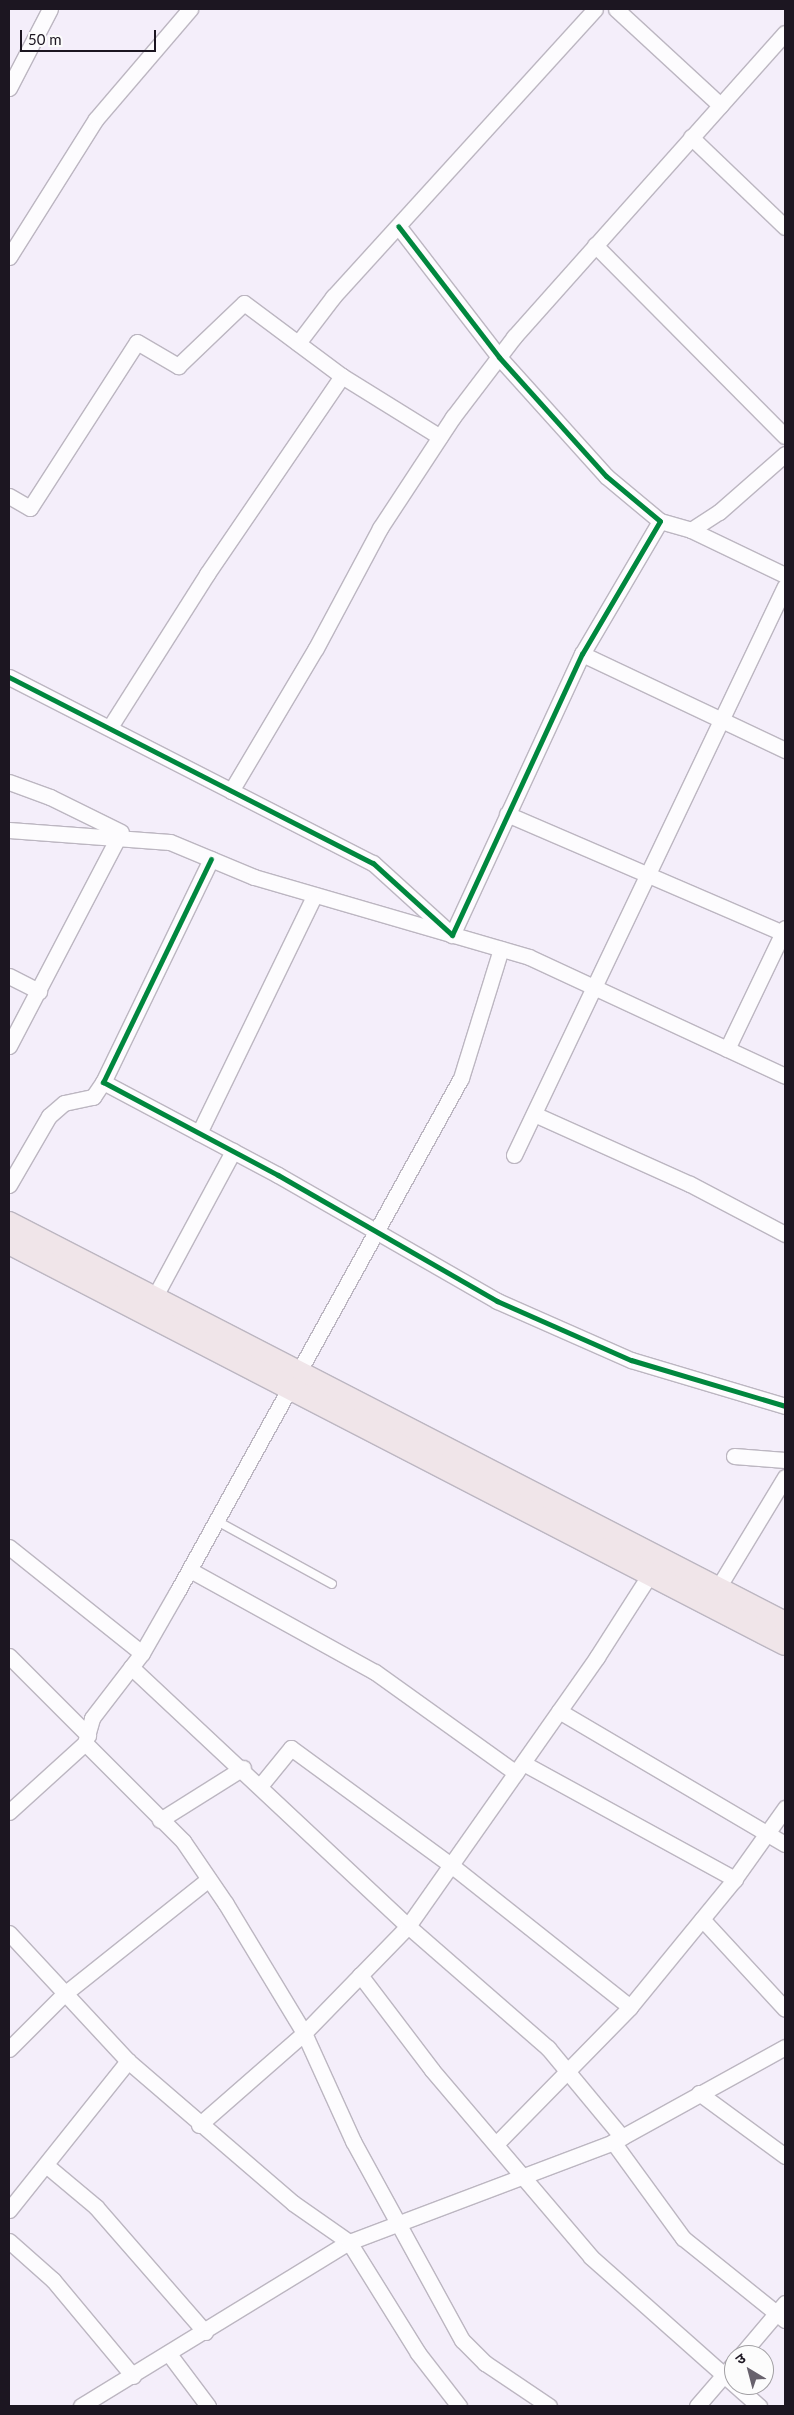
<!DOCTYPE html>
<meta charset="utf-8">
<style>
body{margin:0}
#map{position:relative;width:794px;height:2415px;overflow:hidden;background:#f4eefa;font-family:Lato,"Noto Sans Devanagari",sans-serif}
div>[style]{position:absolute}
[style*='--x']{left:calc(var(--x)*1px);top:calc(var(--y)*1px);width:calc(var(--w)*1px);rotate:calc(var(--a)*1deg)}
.roads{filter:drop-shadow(1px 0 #bcb6c1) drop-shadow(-1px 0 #bcb6c1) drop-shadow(0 1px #bcb6c1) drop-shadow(0 -1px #bcb6c1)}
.service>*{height:8px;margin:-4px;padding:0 4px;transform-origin:4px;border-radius:4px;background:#fdfcfe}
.minor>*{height:15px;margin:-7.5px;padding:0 7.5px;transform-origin:7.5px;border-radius:7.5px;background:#fdfcfe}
.primary>*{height:22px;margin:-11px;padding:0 11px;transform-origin:11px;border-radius:11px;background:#f0e5e9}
.cycleway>*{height:5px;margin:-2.5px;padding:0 2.5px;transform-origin:2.5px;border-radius:2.5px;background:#00873e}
span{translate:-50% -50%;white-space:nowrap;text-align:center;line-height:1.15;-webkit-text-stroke:4px #fcfcfc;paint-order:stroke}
.frame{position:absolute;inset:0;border:10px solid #1c1621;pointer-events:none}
.north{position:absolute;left:724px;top:2345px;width:50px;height:50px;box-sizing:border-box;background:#fcfcfc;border:1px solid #a2a0a4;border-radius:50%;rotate:323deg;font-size:14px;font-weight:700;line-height:20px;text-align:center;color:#1c1621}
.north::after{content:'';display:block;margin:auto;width:18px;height:22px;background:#68626d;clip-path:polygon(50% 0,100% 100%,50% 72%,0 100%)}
.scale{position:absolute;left:20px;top:30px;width:136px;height:22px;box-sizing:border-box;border:2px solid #1c1621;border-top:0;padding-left:6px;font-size:15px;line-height:18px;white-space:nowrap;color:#1c1621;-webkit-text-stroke:4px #fcfcfc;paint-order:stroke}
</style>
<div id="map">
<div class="roads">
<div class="service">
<div style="--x:217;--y:1521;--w:131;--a:28.7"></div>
</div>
<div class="minor">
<div style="--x:616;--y:9;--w:142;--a:42.7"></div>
<div style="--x:9;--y:88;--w:89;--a:-62.6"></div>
<div style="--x:691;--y:137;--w:130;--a:43.8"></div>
<div style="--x:595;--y:245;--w:269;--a:45.2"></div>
<div style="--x:9;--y:257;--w:163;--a:-57.8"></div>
<div style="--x:96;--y:119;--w:145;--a:-49.5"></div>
<div style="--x:298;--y:343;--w:58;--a:-52.7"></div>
<div style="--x:333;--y:297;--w:389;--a:-47.7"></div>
<div style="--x:342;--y:376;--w:115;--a:31.9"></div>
<div style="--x:9;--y:496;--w:24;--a:30"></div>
<div style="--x:30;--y:508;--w:197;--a:-57.2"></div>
<div style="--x:137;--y:342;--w:48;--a:30.3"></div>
<div style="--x:178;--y:366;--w:91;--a:-43.7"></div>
<div style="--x:244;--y:303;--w:122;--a:36.7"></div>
<div style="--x:342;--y:376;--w:240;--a:124.3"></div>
<div style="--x:207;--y:574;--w:181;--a:122.4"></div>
<div style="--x:660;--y:521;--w:32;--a:16"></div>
<div style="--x:691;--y:530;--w:33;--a:-33"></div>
<div style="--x:719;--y:512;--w:88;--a:-41.3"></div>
<div style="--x:691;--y:530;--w:104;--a:25.6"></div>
<div style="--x:582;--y:654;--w:225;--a:25.3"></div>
<div style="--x:9;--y:677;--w:409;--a:27.1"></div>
<div style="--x:373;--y:863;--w:107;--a:42.3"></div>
<div style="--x:452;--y:935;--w:310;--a:-65.2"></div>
<div style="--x:582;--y:654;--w:154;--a:-59.6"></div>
<div style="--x:660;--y:521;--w:70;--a:-140.2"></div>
<div style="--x:606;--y:476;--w:160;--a:-132"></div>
<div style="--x:499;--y:357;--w:165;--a:-127.6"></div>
<div style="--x:9;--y:782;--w:44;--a:20.1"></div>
<div style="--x:50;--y:797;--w:79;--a:26.2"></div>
<div style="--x:231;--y:791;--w:166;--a:-59.3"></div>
<div style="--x:316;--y:648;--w:136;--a:-61.9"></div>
<div style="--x:380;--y:528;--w:133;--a:-56.7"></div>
<div style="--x:453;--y:417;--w:101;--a:-52.7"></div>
<div style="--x:514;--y:337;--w:407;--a:-48.3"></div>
<div style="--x:507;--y:814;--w:301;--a:23.3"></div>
<div style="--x:9;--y:830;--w:161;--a:4.3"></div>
<div style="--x:170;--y:842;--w:91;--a:22.6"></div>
<div style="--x:254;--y:877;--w:286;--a:16.2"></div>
<div style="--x:529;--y:957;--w:282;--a:24.9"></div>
<div style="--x:211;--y:859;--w:248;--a:115.8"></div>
<div style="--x:103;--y:1082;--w:198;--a:28"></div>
<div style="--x:278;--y:1175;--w:253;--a:29.9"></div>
<div style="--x:497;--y:1301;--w:146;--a:23.8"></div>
<div style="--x:631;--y:1360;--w:161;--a:16.6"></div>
<div style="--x:9;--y:976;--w:34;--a:27"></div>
<div style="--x:9;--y:1046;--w:237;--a:-62.4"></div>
<div style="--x:727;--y:1049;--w:134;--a:-64.4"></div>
<div style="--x:534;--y:1114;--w:171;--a:24.2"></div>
<div style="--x:690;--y:1184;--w:107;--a:27.8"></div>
<div style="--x:199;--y:1133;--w:263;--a:-64.1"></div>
<div style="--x:514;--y:1155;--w:630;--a:-64.53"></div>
<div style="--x:9;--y:1185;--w:80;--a:-59.9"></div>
<div style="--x:49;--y:1116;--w:20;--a:-41"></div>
<div style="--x:64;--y:1103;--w:30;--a:-12"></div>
<div style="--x:93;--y:1097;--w:18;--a:-56"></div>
<div style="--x:154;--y:1298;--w:167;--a:-61.7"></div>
<div style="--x:734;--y:1456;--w:51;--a:4.5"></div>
<div style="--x:9;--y:1547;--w:170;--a:38.6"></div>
<div style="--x:190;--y:1570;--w:211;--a:28.9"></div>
<div style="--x:375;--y:1672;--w:173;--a:35.6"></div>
<div style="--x:713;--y:1596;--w:139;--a:-58.8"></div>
<div style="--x:9;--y:1656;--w:112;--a:45"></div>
<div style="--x:131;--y:1667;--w:379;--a:43.1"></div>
<div style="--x:408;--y:1926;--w:186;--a:41.1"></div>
<div style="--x:548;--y:2048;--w:116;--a:50.3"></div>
<div style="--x:559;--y:1711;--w:262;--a:30.5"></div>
<div style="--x:85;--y:1743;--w:139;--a:45"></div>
<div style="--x:183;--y:1841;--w:76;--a:55.7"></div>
<div style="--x:226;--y:1904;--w:151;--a:58.8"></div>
<div style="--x:304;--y:2033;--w:119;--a:65.6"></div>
<div style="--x:353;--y:2141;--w:227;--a:61.3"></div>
<div style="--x:462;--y:2340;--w:33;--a:45"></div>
<div style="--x:485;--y:2363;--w:77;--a:33.9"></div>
<div style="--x:523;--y:1763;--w:242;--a:28.7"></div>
<div style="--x:260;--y:1786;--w:49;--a:-50.8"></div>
<div style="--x:291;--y:1748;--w:198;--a:36.2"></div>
<div style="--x:451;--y:1865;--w:228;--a:38.4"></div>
<div style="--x:9;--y:1812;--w:103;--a:-42.2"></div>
<div style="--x:85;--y:1743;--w:26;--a:-74"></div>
<div style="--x:92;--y:1718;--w:82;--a:-52.4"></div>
<div style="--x:142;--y:1653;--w:70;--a:-60.2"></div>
<div style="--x:177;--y:1592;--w:587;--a:-61.08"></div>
<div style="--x:461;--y:1078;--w:135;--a:-72.8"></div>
<div style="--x:160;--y:1820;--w:98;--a:-32.1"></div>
<div style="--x:702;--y:1919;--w:122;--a:47.3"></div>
<div style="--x:9;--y:1933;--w:175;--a:47.1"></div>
<div style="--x:128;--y:2061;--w:218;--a:40.7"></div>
<div style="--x:293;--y:2203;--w:68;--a:34.9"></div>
<div style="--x:349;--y:2242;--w:131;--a:58.1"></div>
<div style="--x:418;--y:2353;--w:67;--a:52.3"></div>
<div style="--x:360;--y:1975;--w:119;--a:52.8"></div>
<div style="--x:432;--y:2070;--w:245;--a:49.6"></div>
<div style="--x:591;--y:2257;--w:225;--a:41.6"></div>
<div style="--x:9;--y:2049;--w:76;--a:-45"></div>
<div style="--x:63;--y:1995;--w:186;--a:-38.5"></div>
<div style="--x:699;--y:2093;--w:107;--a:36.2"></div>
<div style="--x:199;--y:2125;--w:140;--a:-41.2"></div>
<div style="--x:304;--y:2033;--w:149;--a:-45.8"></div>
<div style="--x:408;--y:1926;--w:329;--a:-54.9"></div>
<div style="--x:597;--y:1657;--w:98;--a:-57.4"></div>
<div style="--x:498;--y:2142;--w:189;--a:-45.6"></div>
<div style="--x:630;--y:2007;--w:163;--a:-50.7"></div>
<div style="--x:733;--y:1881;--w:90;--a:-54.5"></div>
<div style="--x:613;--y:2142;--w:119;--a:53.9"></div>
<div style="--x:683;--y:2238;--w:131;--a:38.8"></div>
<div style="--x:46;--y:2165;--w:65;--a:40"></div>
<div style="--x:96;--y:2207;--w:166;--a:48.9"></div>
<div style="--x:9;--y:2210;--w:191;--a:-51.4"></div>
<div style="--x:9;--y:2241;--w:59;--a:41.6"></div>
<div style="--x:53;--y:2280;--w:125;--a:50.2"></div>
<div style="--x:169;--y:2354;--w:65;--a:53.1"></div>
<div style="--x:741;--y:2355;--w:68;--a:-49.8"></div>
<div style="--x:81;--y:2406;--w:314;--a:-31.5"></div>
<div style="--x:349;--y:2242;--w:282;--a:-20.7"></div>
<div style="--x:613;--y:2142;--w:196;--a:-28.9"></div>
<div style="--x:697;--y:2406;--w:57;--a:-49.3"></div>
</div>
<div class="primary">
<div style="--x:9;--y:1223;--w:873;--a:27.27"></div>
<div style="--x:9;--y:1243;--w:873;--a:27.33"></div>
</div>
</div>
<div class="cycleway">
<div style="--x:9;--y:677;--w:409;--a:27.1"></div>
<div style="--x:373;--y:863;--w:107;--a:42.3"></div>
<div style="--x:452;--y:935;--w:310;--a:-65.2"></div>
<div style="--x:582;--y:654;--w:154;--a:-59.6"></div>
<div style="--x:660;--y:521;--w:70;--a:-140.2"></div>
<div style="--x:606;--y:476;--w:160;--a:-132"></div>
<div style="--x:499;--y:357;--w:165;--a:-127.6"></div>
<div style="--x:211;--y:859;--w:248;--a:115.8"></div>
<div style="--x:103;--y:1082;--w:198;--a:28"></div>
<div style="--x:278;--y:1175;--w:253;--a:29.9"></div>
<div style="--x:497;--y:1301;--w:146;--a:23.8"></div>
<div style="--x:631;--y:1360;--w:161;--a:16.6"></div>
</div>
<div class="frame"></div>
<div class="north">उ</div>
<div class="scale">50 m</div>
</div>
